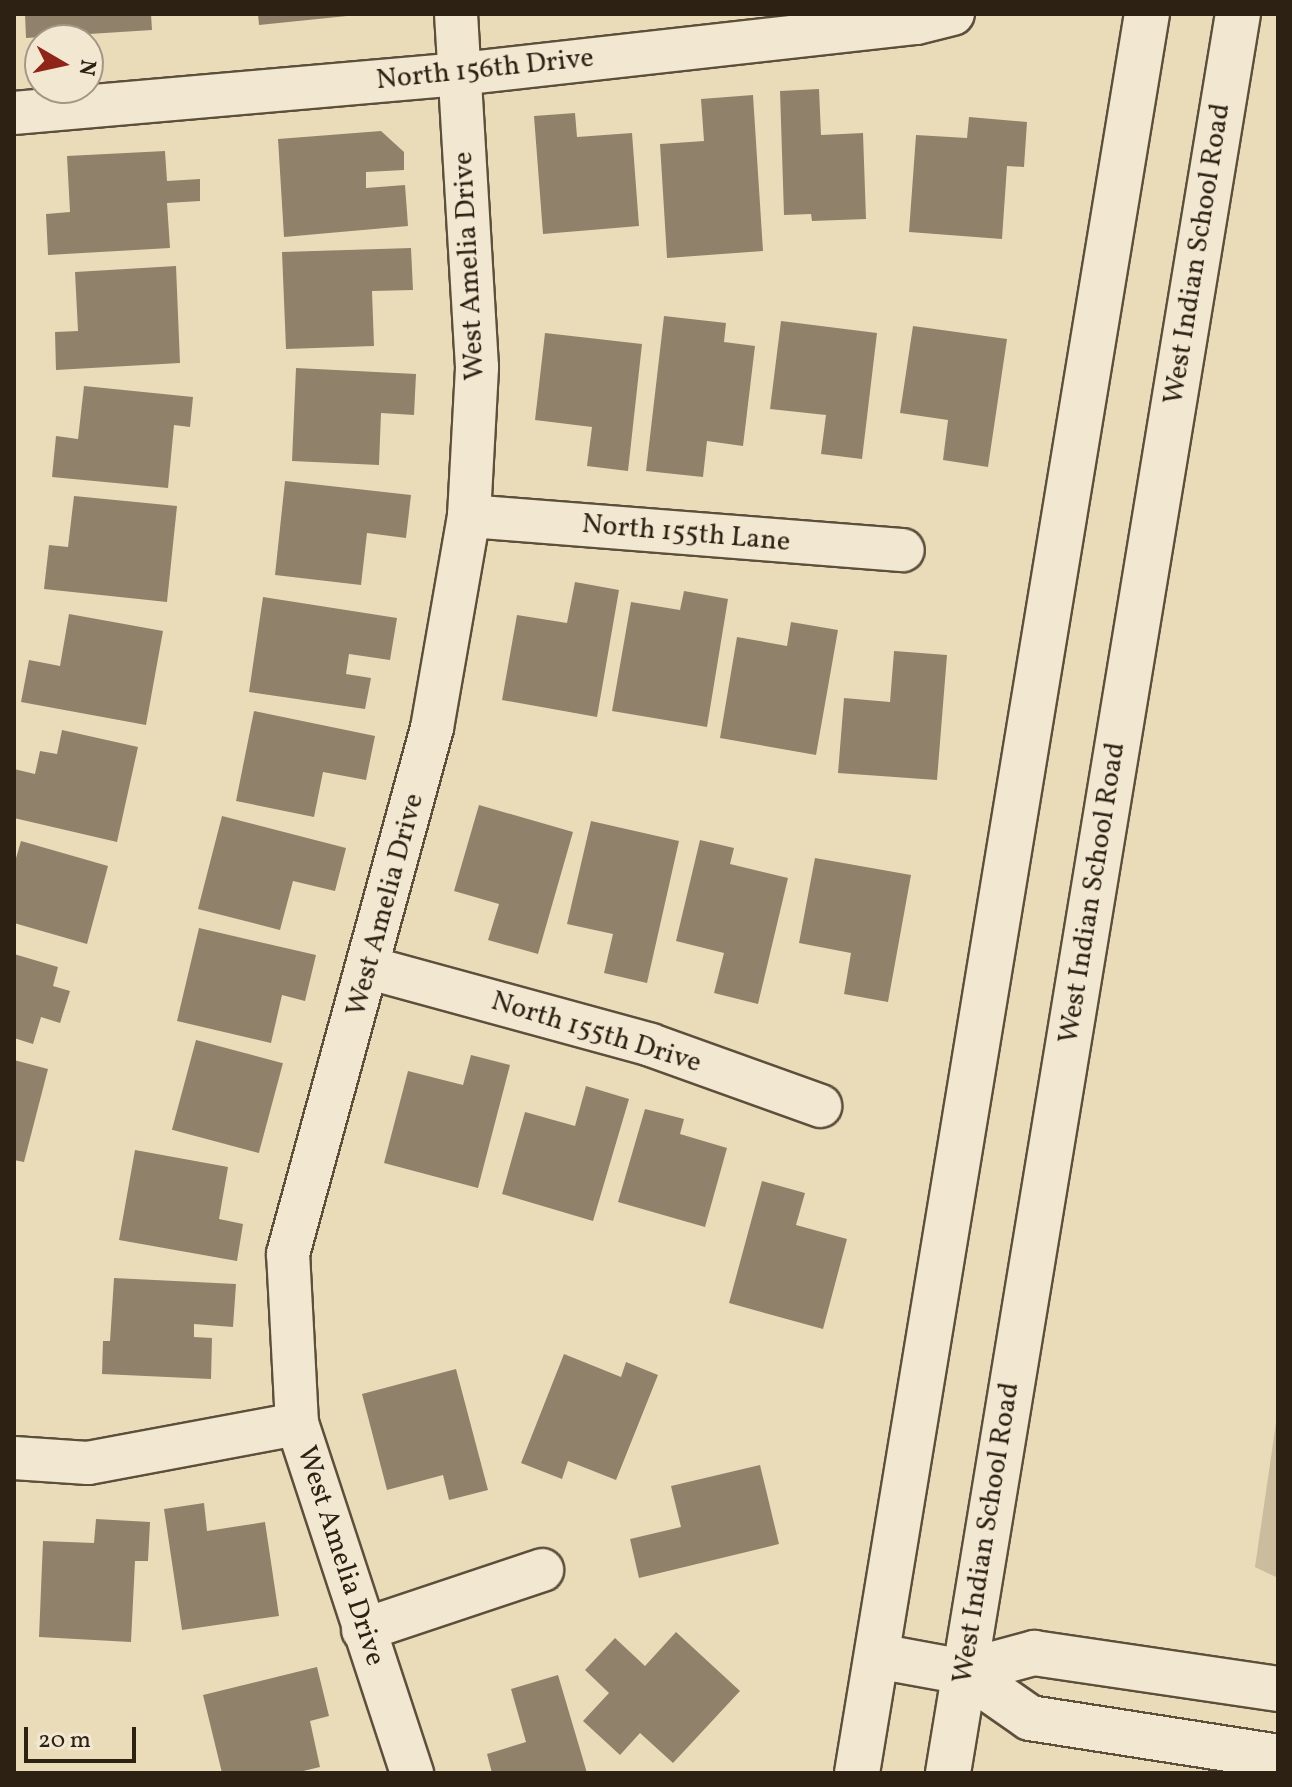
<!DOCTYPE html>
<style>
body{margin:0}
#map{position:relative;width:1292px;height:1787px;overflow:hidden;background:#ebdcb9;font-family:Vollkorn,serif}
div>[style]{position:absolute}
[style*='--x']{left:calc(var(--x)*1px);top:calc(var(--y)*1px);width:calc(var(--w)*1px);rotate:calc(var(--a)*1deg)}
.green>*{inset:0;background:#cbbc9d}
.building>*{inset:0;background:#90826a;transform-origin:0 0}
.roads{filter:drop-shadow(2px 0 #5c503d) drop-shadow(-2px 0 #5c503d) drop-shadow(0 2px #5c503d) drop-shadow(0 -2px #5c503d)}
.street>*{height:42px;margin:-21px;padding:0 21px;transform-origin:21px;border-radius:21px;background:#f2e8d2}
.secondary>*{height:44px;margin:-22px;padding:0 22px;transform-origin:22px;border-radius:22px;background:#f2e8d2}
span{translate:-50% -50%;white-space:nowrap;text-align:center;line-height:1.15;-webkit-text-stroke:8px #f2e8d2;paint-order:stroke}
.street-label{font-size:28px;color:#2d2114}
.frame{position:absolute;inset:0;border:16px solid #2d2114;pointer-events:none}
.north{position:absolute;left:24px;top:24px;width:80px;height:80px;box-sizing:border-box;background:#f2e8d2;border:2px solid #a39886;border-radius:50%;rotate:99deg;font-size:22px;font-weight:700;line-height:32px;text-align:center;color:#2d2114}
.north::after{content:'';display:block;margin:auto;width:28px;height:36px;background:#8f2418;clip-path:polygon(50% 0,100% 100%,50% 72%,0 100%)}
.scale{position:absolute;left:24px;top:1727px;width:112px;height:36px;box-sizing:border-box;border:4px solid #2d2114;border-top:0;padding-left:10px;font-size:24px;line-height:28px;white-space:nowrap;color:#2d2114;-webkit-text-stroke:6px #f2e8d2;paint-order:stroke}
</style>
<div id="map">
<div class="green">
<div style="clip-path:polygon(1278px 1409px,1278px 1578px,1255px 1567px)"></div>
</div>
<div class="building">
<div style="clip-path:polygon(25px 14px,151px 14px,152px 30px,26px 38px)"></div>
<div style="clip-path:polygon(258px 14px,347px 14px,347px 16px,259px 25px)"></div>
<div style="clip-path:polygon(819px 89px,821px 135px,863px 133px,866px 219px,812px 221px,811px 214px,784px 215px,780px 91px)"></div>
<div style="clip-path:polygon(753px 95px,763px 251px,667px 258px,660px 144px,704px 141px,701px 99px)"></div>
<div style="clip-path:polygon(575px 113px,577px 137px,632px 133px,639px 226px,543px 234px,534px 116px)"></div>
<div style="clip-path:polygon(969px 117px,1027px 122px,1024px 167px,1007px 166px,1002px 239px,909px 232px,916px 135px,967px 138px)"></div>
<div style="clip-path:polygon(381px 131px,404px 152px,404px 170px,366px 172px,366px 188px,405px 185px,408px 226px,284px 237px,278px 139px)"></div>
<div style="clip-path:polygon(165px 151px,167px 181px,200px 179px,200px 201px,167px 203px,170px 248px,48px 255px,46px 214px,70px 212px,67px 156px)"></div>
<div style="clip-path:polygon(411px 248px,413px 290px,372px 291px,374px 346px,286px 349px,282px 252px)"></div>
<div style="clip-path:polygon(176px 266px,180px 363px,56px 370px,55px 332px,78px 331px,75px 272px)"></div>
<div style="clip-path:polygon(664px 316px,726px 323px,724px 342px,755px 346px,743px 446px,707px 441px,703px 477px,646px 471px)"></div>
<div style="clip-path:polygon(781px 321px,877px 333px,862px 459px,821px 454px,826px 415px,770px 409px)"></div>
<div style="clip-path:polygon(913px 326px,1007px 339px,988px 467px,943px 460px,948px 420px,900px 413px)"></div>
<div style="clip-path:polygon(545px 333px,642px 344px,628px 471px,587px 466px,592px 427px,535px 420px)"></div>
<div style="clip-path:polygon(296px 368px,416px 374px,414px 415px,381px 413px,379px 465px,292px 461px)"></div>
<div style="clip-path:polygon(84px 386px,193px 397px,190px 427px,174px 425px,168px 488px,52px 477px,56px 436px,78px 439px)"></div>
<div style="clip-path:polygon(285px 481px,411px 495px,406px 538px,367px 533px,361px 585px,275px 575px)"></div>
<div style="clip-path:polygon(74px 496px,177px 506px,167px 602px,44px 589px,49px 545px,68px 547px)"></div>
<div style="clip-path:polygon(575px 582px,619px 590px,597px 717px,502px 700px,517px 615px,567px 623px)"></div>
<div style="clip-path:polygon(684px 591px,728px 599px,707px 727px,612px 711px,631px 602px,680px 610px)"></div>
<div style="clip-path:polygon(263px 597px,397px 618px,390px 660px,349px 654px,346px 674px,371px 678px,365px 709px,249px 692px)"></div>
<div style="clip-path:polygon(69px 614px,163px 631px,146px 725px,21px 702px,29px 660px,60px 666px)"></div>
<div style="clip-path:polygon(791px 622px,838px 630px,816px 755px,720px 738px,737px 637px,787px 646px)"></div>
<div style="clip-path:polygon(894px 651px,947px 655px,937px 780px,838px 773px,844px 698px,890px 702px)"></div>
<div style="clip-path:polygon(254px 711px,375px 736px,366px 780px,323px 772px,314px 817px,236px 801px)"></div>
<div style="clip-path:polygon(62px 730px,138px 747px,117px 842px,14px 818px,14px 769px,35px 774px,40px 751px,57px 754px)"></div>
<div style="clip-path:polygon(479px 805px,573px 832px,538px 954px,488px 940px,499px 904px,454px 891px)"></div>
<div style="clip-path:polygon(222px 816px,346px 848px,335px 891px,293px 881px,280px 930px,198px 909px)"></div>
<div style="clip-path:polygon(591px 821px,679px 841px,647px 983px,604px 973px,613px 934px,567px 924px)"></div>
<div style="clip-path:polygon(700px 840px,734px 848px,730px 864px,788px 878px,758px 1004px,714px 993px,724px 953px,676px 941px)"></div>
<div style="clip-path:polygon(21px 841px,108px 866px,87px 944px,14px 923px,14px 865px)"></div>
<div style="clip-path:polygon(815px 858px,911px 875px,888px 1002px,844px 994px,851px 953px,799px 943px)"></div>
<div style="clip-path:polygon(199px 928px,316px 955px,305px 1001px,282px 995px,271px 1043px,177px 1021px)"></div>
<div style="clip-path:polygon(14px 954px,58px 967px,53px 986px,70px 991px,60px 1023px,41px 1017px,33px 1044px,14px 1038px)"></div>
<div style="left:196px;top:1040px;width:90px;height:93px;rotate:15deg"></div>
<div style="clip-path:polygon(471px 1055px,510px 1065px,478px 1188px,384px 1163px,408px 1071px,463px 1085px)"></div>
<div style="clip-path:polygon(14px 1060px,48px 1069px,24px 1162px,14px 1160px)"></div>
<div style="clip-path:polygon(586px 1086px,629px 1099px,593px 1221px,502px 1194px,525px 1112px,575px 1126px)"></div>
<div style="clip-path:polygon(645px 1109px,684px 1119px,680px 1134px,727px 1148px,705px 1227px,618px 1202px)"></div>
<div style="clip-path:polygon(135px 1150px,228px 1167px,219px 1219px,243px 1224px,237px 1261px,119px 1240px)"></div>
<div style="clip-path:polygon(762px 1181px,805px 1193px,796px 1225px,847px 1239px,823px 1329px,729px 1303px)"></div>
<div style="clip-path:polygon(114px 1278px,236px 1284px,233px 1327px,194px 1324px,194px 1337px,212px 1338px,211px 1379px,102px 1374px,103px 1341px,110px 1341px)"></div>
<div style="clip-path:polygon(564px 1354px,621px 1377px,626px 1362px,658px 1375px,616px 1480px,568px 1461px,562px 1479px,521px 1463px)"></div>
<div style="clip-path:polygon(456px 1369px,488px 1490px,449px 1500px,443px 1475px,387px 1490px,362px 1394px)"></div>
<div style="clip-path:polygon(760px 1465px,779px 1544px,639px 1578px,630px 1539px,681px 1527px,671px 1486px)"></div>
<div style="clip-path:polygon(204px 1503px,207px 1531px,265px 1522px,279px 1616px,182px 1630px,164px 1509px)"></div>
<div style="clip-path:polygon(96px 1519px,150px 1522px,148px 1561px,135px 1561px,131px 1642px,39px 1637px,43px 1541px,94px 1543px)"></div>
<div style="clip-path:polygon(676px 1632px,740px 1691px,673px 1763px,640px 1733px,620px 1755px,583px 1721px,609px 1693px,585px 1670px,615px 1638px,645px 1666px)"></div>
<div style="clip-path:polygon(317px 1667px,329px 1716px,310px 1721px,320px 1767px,295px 1773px,222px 1773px,203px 1695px)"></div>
<div style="clip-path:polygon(558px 1675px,587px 1773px,492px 1773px,487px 1754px,526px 1742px,511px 1689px)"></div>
</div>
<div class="roads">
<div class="street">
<div style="--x:14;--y:113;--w:448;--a:-5"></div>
<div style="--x:460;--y:74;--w:459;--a:-6.4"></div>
<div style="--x:916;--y:23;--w:38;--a:-14"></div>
<div style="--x:469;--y:516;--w:435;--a:4.5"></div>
<div style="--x:370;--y:968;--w:291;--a:15.3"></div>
<div style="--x:651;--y:1045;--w:180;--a:19.8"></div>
<div style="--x:14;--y:1458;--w:74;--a:3.9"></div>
<div style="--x:88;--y:1463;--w:213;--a:-10.6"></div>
<div style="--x:363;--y:1630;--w:189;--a:-18.5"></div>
<div style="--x:412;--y:1773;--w:367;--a:-108.2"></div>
<div style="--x:297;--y:1424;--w:170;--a:-93"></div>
<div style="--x:288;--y:1254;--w:545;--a:-74.69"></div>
<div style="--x:432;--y:728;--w:215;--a:-80.1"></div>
<div style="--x:469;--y:516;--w:149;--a:-86.9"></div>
<div style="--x:477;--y:367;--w:354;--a:-93.4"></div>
</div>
<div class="secondary">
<div style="--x:877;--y:1656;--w:88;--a:10.4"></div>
<div style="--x:964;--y:1672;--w:80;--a:34.9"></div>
<div style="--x:1030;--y:1718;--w:251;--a:8.9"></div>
<div style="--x:964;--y:1672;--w:73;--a:-15.2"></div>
<div style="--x:1034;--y:1653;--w:247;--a:8.4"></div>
<div style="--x:857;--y:1773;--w:1783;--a:-80.64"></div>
<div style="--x:948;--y:1773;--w:1783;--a:-80.64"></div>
</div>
</div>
<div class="street-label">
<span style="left:485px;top:70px;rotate:-6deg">North 156th Drive</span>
<span style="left:1198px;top:254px;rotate:-81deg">West Indian School Road</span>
<span style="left:470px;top:266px;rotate:-93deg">West Amelia Drive</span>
<span style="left:686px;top:534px;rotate:5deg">North 155th Lane</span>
<span style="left:1093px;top:893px;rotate:-81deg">West Indian School Road</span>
<span style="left:386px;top:905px;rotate:-75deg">West Amelia Drive</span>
<span style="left:596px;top:1033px;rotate:17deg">North 155th Drive</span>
<span style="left:987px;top:1533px;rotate:-81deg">West Indian School Road</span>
<span style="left:340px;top:1556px;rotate:72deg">West Amelia Drive</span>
</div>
<div class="frame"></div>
<div class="north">N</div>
<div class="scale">20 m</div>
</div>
